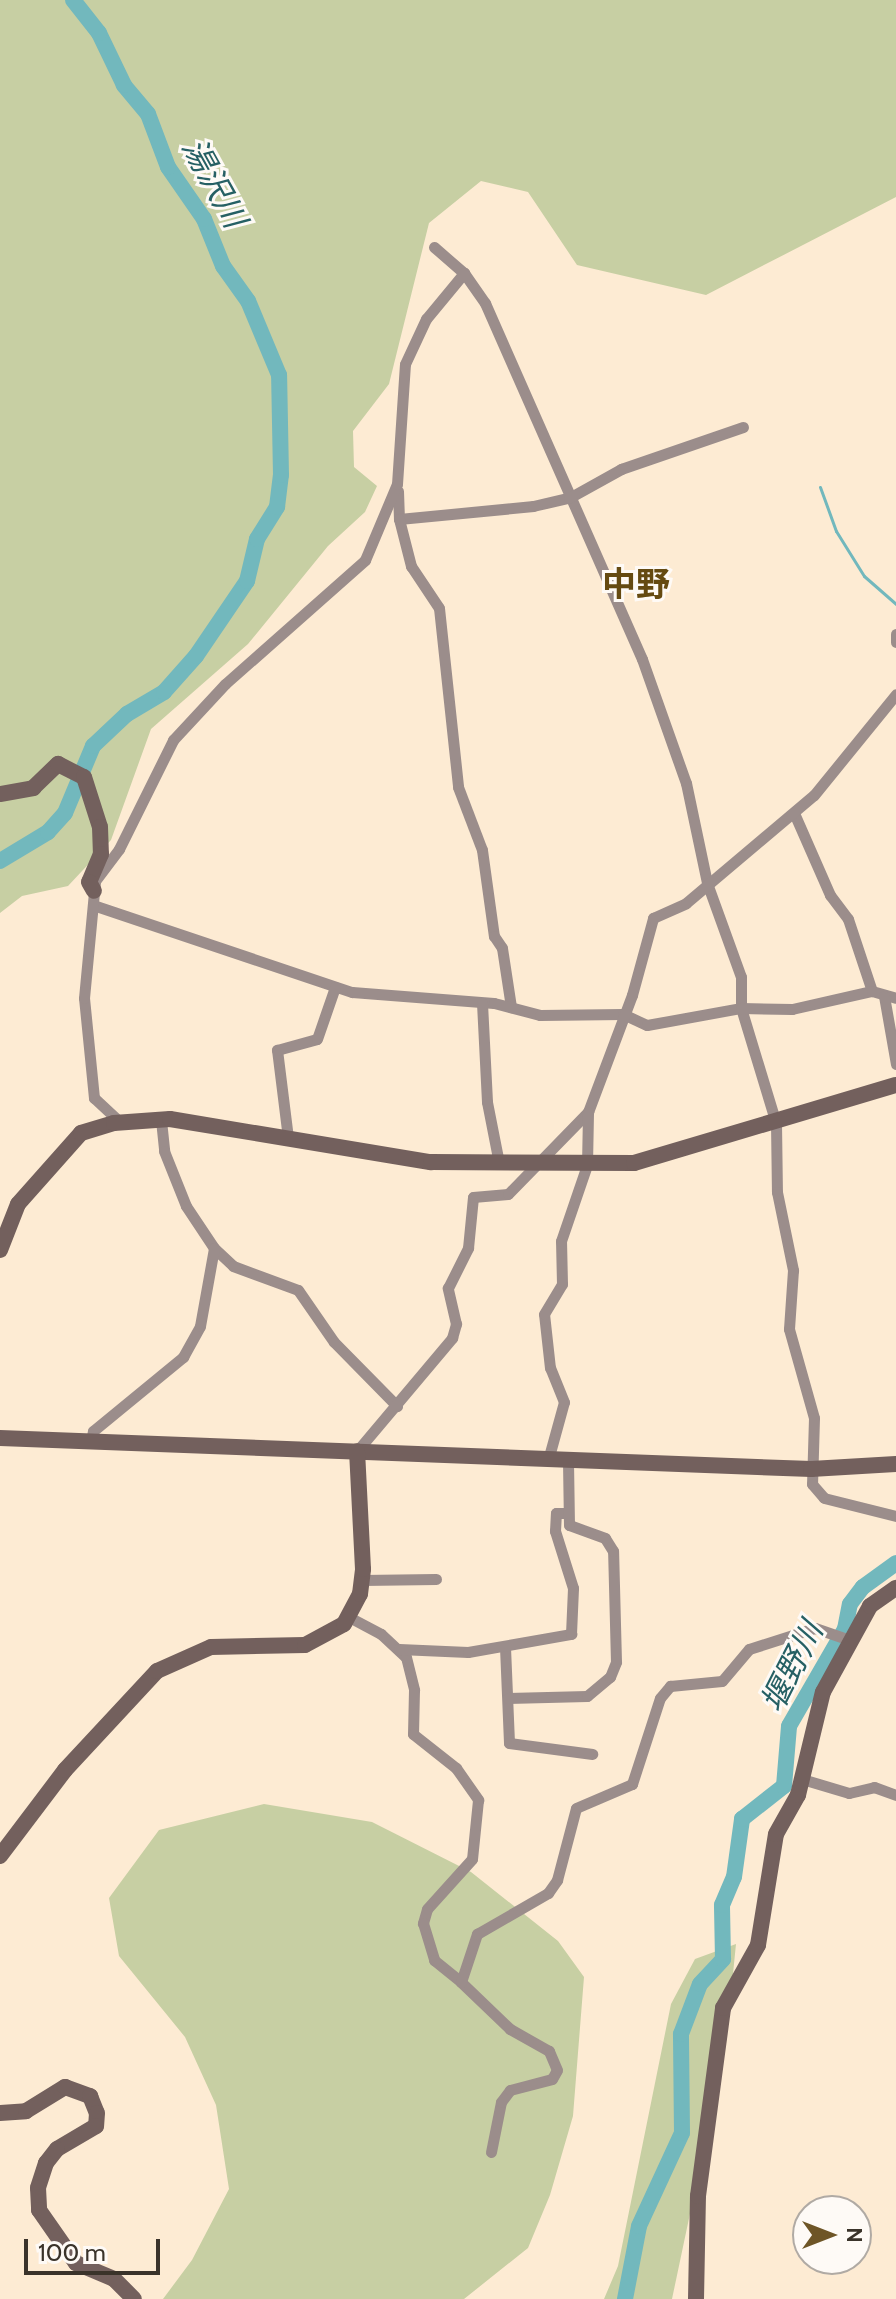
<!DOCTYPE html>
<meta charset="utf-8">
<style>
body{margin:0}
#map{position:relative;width:896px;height:2299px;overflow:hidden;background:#fdebd3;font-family:Cabin,"Noto Sans JP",sans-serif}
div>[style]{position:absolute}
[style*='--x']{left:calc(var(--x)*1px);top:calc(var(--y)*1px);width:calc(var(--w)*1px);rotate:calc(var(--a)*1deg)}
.green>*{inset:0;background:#c7cfa3}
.stream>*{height:3px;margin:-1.5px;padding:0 1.5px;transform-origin:1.5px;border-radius:1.5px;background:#72b8bd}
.river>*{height:16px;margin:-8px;padding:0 8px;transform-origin:8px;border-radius:8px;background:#72b8bd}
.street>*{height:11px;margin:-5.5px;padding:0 5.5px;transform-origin:5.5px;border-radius:5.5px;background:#9b8d8b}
.secondary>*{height:16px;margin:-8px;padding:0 8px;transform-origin:8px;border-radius:8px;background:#73605d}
span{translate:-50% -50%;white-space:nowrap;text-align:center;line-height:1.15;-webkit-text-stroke:6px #fefaf6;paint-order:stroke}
.water-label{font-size:32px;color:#266064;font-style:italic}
.quarter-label{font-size:34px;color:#654a11;font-weight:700}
.north{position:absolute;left:792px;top:2195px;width:80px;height:80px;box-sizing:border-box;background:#fefaf6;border:2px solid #b0aaa4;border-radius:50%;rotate:90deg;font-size:22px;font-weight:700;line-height:32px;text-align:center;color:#3a332a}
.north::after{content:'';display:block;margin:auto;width:28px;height:36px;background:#6e5526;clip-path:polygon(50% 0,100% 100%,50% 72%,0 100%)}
.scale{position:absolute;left:24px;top:2239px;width:136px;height:36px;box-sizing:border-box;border:4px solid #3a332a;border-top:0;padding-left:10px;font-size:24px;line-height:28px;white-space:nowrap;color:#3a332a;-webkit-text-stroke:6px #fefaf6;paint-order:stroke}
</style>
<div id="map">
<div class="green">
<div style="clip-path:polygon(0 0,896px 0,896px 197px,706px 295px,577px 265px,528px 192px,481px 181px,429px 223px,389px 384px,353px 431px,354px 467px,377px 486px,365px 512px,328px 546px,248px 644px,151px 729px,111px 840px,68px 886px,22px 896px,0 913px)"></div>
<div style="clip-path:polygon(264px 1804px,372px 1822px,471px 1872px,558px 1941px,584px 1977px,573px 2116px,550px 2195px,528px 2248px,464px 2299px,163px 2299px,192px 2260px,229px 2189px,216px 2105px,185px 2037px,119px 1956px,109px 1898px,159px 1830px)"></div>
<div style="clip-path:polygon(736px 1944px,726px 2043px,672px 2299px,604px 2299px,618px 2266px,671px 2004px,695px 1959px)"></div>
</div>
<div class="stream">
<div style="--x:820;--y:487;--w:47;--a:70"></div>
<div style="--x:836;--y:531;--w:53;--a:58.1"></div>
<div style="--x:864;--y:576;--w:43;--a:41.2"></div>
</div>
<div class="river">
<div style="--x:0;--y:861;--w:56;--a:-31.1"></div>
<div style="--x:48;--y:832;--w:25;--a:-48"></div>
<div style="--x:65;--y:813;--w:73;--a:-67.3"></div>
<div style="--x:93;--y:746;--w:47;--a:-43.3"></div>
<div style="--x:127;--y:714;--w:43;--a:-30.7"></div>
<div style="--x:164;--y:692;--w:48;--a:-48.4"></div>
<div style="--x:196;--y:656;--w:91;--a:-55.8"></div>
<div style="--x:247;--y:581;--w:43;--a:-76.6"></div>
<div style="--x:257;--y:539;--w:38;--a:-58"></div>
<div style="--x:277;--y:507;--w:32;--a:-83"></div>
<div style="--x:281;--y:475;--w:100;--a:-91.1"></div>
<div style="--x:279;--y:375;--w:80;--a:-112.7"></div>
<div style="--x:248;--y:301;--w:43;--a:-125.5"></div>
<div style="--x:223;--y:266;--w:51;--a:-112"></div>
<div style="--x:204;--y:219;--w:63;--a:-124.7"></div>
<div style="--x:168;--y:167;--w:57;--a:-110.7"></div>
<div style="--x:148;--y:114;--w:38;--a:-130"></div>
<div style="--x:124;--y:85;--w:58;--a:-115.7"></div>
<div style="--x:99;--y:33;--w:42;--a:-128.2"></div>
<div style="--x:625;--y:2299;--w:74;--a:-79.1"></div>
<div style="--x:639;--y:2226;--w:102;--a:-65.2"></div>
<div style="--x:682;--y:2133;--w:99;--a:-90.6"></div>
<div style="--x:681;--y:2034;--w:53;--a:-69.2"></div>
<div style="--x:700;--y:1984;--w:34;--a:-47"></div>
<div style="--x:723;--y:1959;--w:54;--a:-91.1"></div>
<div style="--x:722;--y:1905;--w:30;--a:-67"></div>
<div style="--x:734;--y:1877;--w:59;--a:-82.1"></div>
<div style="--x:742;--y:1819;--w:53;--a:-38.2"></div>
<div style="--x:784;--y:1786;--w:60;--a:-85.2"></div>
<div style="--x:789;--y:1726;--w:112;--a:-60"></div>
<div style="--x:845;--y:1629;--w:25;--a:-79"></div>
<div style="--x:850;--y:1604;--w:21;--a:-53"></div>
<div style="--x:863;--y:1587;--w:41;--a:-36"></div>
</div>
<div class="street">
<div style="--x:434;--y:247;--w:40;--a:41"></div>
<div style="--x:464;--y:273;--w:37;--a:55"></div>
<div style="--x:485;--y:303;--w:389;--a:66.2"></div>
<div style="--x:642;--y:659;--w:132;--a:70.5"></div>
<div style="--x:686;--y:783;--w:102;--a:78.1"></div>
<div style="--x:707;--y:883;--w:100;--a:70.1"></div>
<div style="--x:741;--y:977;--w:31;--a:90"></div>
<div style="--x:741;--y:1008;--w:120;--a:73.1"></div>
<div style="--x:776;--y:1123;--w:69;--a:89.2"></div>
<div style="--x:777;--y:1192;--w:80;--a:78.4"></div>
<div style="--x:793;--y:1270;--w:59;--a:93.9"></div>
<div style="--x:789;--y:1329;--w:92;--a:74.3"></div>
<div style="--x:814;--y:1418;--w:66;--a:91.7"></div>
<div style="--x:812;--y:1484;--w:18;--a:49"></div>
<div style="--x:824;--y:1498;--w:74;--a:14"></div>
<div style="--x:398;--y:491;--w:28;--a:88"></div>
<div style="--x:399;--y:519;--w:135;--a:-5.5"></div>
<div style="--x:533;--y:506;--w:37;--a:-13"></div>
<div style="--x:569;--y:498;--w:60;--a:-29.1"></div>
<div style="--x:621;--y:469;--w:129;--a:-19"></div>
<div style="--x:399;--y:519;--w:49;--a:75.7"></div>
<div style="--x:411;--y:566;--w:50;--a:56.3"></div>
<div style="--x:439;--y:608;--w:180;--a:83.9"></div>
<div style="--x:458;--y:787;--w:67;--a:69.1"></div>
<div style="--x:482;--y:850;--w:87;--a:82.1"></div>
<div style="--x:494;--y:936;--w:14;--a:56"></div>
<div style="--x:502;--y:948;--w:60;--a:81.3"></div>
<div style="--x:896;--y:634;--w:8;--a:90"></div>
<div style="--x:794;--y:813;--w:90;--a:66.3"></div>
<div style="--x:830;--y:895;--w:30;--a:53"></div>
<div style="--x:848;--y:919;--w:76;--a:71.6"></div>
<div style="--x:96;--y:906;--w:270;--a:18.6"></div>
<div style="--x:352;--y:992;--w:142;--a:4.4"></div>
<div style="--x:494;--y:1003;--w:48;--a:14.6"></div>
<div style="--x:540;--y:1015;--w:83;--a:-0.7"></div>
<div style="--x:623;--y:1014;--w:26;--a:25"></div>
<div style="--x:647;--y:1025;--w:96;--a:-10.3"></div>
<div style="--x:741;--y:1008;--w:51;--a:1.1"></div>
<div style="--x:792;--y:1009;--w:82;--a:-12.7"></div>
<div style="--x:872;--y:991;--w:25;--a:16"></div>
<div style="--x:884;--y:996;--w:69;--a:80"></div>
<div style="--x:482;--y:1003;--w:99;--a:87.1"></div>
<div style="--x:487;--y:1102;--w:62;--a:78.9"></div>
<div style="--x:161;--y:1120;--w:31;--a:84"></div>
<div style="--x:164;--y:1151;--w:59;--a:68.2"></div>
<div style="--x:186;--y:1206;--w:50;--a:56.3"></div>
<div style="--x:214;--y:1248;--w:26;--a:43"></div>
<div style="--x:233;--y:1266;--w:69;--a:20.3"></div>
<div style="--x:298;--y:1290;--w:63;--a:55.3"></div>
<div style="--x:334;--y:1342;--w:90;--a:45.5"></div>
<div style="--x:121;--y:1123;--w:37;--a:-137"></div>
<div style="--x:94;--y:1098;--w:100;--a:-95.7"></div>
<div style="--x:84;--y:998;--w:118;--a:-84.6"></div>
<div style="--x:95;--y:881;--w:40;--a:-53"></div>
<div style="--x:119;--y:849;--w:122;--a:-63.6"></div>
<div style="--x:173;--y:740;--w:76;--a:-47.1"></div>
<div style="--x:225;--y:684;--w:187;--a:-41.5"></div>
<div style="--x:365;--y:560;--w:82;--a:-67.2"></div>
<div style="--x:397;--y:484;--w:120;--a:-86.2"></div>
<div style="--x:405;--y:364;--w:50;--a:-65"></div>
<div style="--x:426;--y:319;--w:60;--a:-50.4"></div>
<div style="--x:288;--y:1138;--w:89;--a:-97.1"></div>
<div style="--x:277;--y:1050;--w:41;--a:-15.4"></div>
<div style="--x:317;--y:1039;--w:55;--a:-70.9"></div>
<div style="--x:91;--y:1441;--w:10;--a:-79"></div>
<div style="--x:93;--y:1431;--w:117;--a:-39.4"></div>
<div style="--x:183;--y:1357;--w:35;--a:-61"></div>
<div style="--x:200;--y:1326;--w:79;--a:-79.8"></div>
<div style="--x:357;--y:1451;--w:148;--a:-49.9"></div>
<div style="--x:452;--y:1338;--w:15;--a:-74"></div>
<div style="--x:456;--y:1324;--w:37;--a:-103"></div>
<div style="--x:448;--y:1288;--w:45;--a:-63.4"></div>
<div style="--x:468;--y:1248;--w:51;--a:-84.4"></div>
<div style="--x:473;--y:1197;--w:35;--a:-5"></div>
<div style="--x:508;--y:1194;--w:115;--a:-45.7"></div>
<div style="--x:588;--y:1112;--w:125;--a:-69.4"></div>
<div style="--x:632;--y:995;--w:80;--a:-74.7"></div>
<div style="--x:653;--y:918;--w:36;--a:-24"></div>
<div style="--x:686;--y:903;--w:167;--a:-40.2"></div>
<div style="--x:814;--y:795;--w:130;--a:-50.9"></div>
<div style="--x:548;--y:1460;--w:60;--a:-74.6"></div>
<div style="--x:564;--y:1402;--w:37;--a:-112"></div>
<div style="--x:550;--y:1368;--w:54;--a:-96.3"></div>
<div style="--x:544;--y:1314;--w:35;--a:-59"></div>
<div style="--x:562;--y:1284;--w:43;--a:-91.3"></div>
<div style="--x:561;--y:1241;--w:80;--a:-71.1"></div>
<div style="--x:587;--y:1165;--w:53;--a:-88.9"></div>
<div style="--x:362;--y:1580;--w:74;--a:-0.8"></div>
<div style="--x:349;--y:1617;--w:36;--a:28"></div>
<div style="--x:381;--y:1634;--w:34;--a:43"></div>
<div style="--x:406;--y:1657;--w:34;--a:76"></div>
<div style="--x:414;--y:1690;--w:44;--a:91.3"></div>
<div style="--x:413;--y:1734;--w:55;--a:38.3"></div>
<div style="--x:456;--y:1768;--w:39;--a:55"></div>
<div style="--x:478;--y:1800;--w:59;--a:95.8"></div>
<div style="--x:472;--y:1859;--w:67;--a:132"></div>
<div style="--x:427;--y:1909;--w:15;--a:106"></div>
<div style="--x:423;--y:1923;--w:39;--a:73"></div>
<div style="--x:434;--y:1960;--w:35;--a:39"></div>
<div style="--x:505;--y:1647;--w:96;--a:87.6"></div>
<div style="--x:509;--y:1743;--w:84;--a:7.5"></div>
<div style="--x:399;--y:1649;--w:69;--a:2.5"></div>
<div style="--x:468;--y:1652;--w:105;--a:-9.9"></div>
<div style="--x:571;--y:1634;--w:46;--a:-87.5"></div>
<div style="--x:573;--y:1588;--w:60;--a:-107.5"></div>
<div style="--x:555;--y:1531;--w:18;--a:-87"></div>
<div style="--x:556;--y:1513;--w:12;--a:0"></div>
<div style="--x:508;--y:1698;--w:79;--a:-1.5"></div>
<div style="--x:587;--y:1696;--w:30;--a:-40"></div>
<div style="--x:610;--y:1677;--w:16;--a:-68"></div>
<div style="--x:616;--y:1662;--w:111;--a:-91.5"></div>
<div style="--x:613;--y:1551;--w:15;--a:-122"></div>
<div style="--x:605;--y:1538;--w:38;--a:-160"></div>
<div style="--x:569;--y:1525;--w:65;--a:-90.9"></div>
<div style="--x:802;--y:1779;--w:49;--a:16.6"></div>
<div style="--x:849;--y:1793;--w:26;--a:-13"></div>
<div style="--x:874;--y:1787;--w:23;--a:20"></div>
<div style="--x:491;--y:2152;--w:51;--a:-78.7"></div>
<div style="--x:501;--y:2102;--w:15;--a:-53"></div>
<div style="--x:510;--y:2090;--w:43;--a:-14.7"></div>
<div style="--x:552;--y:2079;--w:10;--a:-61"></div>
<div style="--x:557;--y:2070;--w:21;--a:-113"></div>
<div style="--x:549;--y:2051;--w:45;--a:-150.6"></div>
<div style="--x:510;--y:2029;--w:68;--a:-136.2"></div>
<div style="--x:461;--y:1982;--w:51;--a:-71.6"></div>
<div style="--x:477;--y:1934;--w:82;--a:-30"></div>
<div style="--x:548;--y:1893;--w:16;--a:-55"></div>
<div style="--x:557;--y:1880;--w:74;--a:-75.2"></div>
<div style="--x:576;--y:1808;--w:61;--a:-23.2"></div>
<div style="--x:632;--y:1784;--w:90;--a:-72"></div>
<div style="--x:660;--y:1698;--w:16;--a:-50"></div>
<div style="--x:670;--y:1686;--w:52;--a:-5.5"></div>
<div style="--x:722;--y:1681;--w:42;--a:-49.8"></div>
<div style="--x:749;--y:1649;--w:69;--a:-17.7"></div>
<div style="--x:815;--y:1628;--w:39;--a:19"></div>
</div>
<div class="secondary">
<div style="--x:0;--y:794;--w:34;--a:-10"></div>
<div style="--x:33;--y:788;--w:35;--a:-44"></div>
<div style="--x:58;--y:764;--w:29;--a:27"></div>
<div style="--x:84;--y:777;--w:52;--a:72.3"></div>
<div style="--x:100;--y:827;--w:27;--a:88"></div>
<div style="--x:101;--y:854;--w:30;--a:113"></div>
<div style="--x:89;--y:882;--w:10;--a:61"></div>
<div style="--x:0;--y:1250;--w:49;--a:-68.6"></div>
<div style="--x:18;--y:1204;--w:95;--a:-48.4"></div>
<div style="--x:81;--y:1133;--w:34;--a:-17"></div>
<div style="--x:114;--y:1123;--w:56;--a:-4.1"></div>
<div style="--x:170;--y:1119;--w:265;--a:9.4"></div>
<div style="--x:431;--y:1162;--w:203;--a:0.3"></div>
<div style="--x:634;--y:1163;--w:273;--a:-16.6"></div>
<div style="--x:0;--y:1438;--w:812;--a:2.19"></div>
<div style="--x:811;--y:1469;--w:85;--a:-3.4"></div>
<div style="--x:0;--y:1856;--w:108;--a:-52.9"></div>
<div style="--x:65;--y:1770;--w:135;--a:-47.1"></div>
<div style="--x:157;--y:1671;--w:59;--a:-24"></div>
<div style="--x:211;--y:1647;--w:94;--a:-1.2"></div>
<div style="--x:305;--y:1645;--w:44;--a:-28.3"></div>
<div style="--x:344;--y:1624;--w:34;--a:-62"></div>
<div style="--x:360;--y:1594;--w:25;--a:-83"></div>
<div style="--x:363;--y:1569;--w:118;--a:-92.9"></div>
<div style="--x:0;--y:2113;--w:26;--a:-4"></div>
<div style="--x:26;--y:2111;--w:46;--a:-31.6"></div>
<div style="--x:65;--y:2087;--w:27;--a:20"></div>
<div style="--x:90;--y:2096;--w:18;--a:68"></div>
<div style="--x:97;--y:2113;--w:13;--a:94"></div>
<div style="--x:96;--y:2126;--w:45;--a:149.5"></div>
<div style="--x:57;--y:2149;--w:18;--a:128"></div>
<div style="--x:46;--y:2163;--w:26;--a:108"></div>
<div style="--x:38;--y:2188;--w:22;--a:87"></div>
<div style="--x:39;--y:2210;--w:65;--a:55.1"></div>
<div style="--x:76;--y:2263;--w:41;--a:22.8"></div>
<div style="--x:114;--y:2279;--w:28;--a:45"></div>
<div style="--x:696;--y:2299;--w:103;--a:-88.9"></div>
<div style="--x:698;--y:2196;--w:190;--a:-82.4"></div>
<div style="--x:723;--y:2008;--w:72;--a:-60.9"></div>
<div style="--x:758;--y:1945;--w:112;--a:-80.8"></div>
<div style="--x:776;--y:1834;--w:45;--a:-60.6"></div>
<div style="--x:798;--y:1795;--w:106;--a:-76.4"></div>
<div style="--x:823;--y:1692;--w:98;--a:-61.3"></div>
<div style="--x:870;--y:1606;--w:32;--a:-35"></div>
</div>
<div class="water-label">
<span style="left:214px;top:183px;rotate:61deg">湯沢川</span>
<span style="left:792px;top:1667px;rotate:-63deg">堰野川</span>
</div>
<div class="quarter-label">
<span style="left:636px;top:585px">中野</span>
</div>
<div class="north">N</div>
<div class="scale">100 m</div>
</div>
